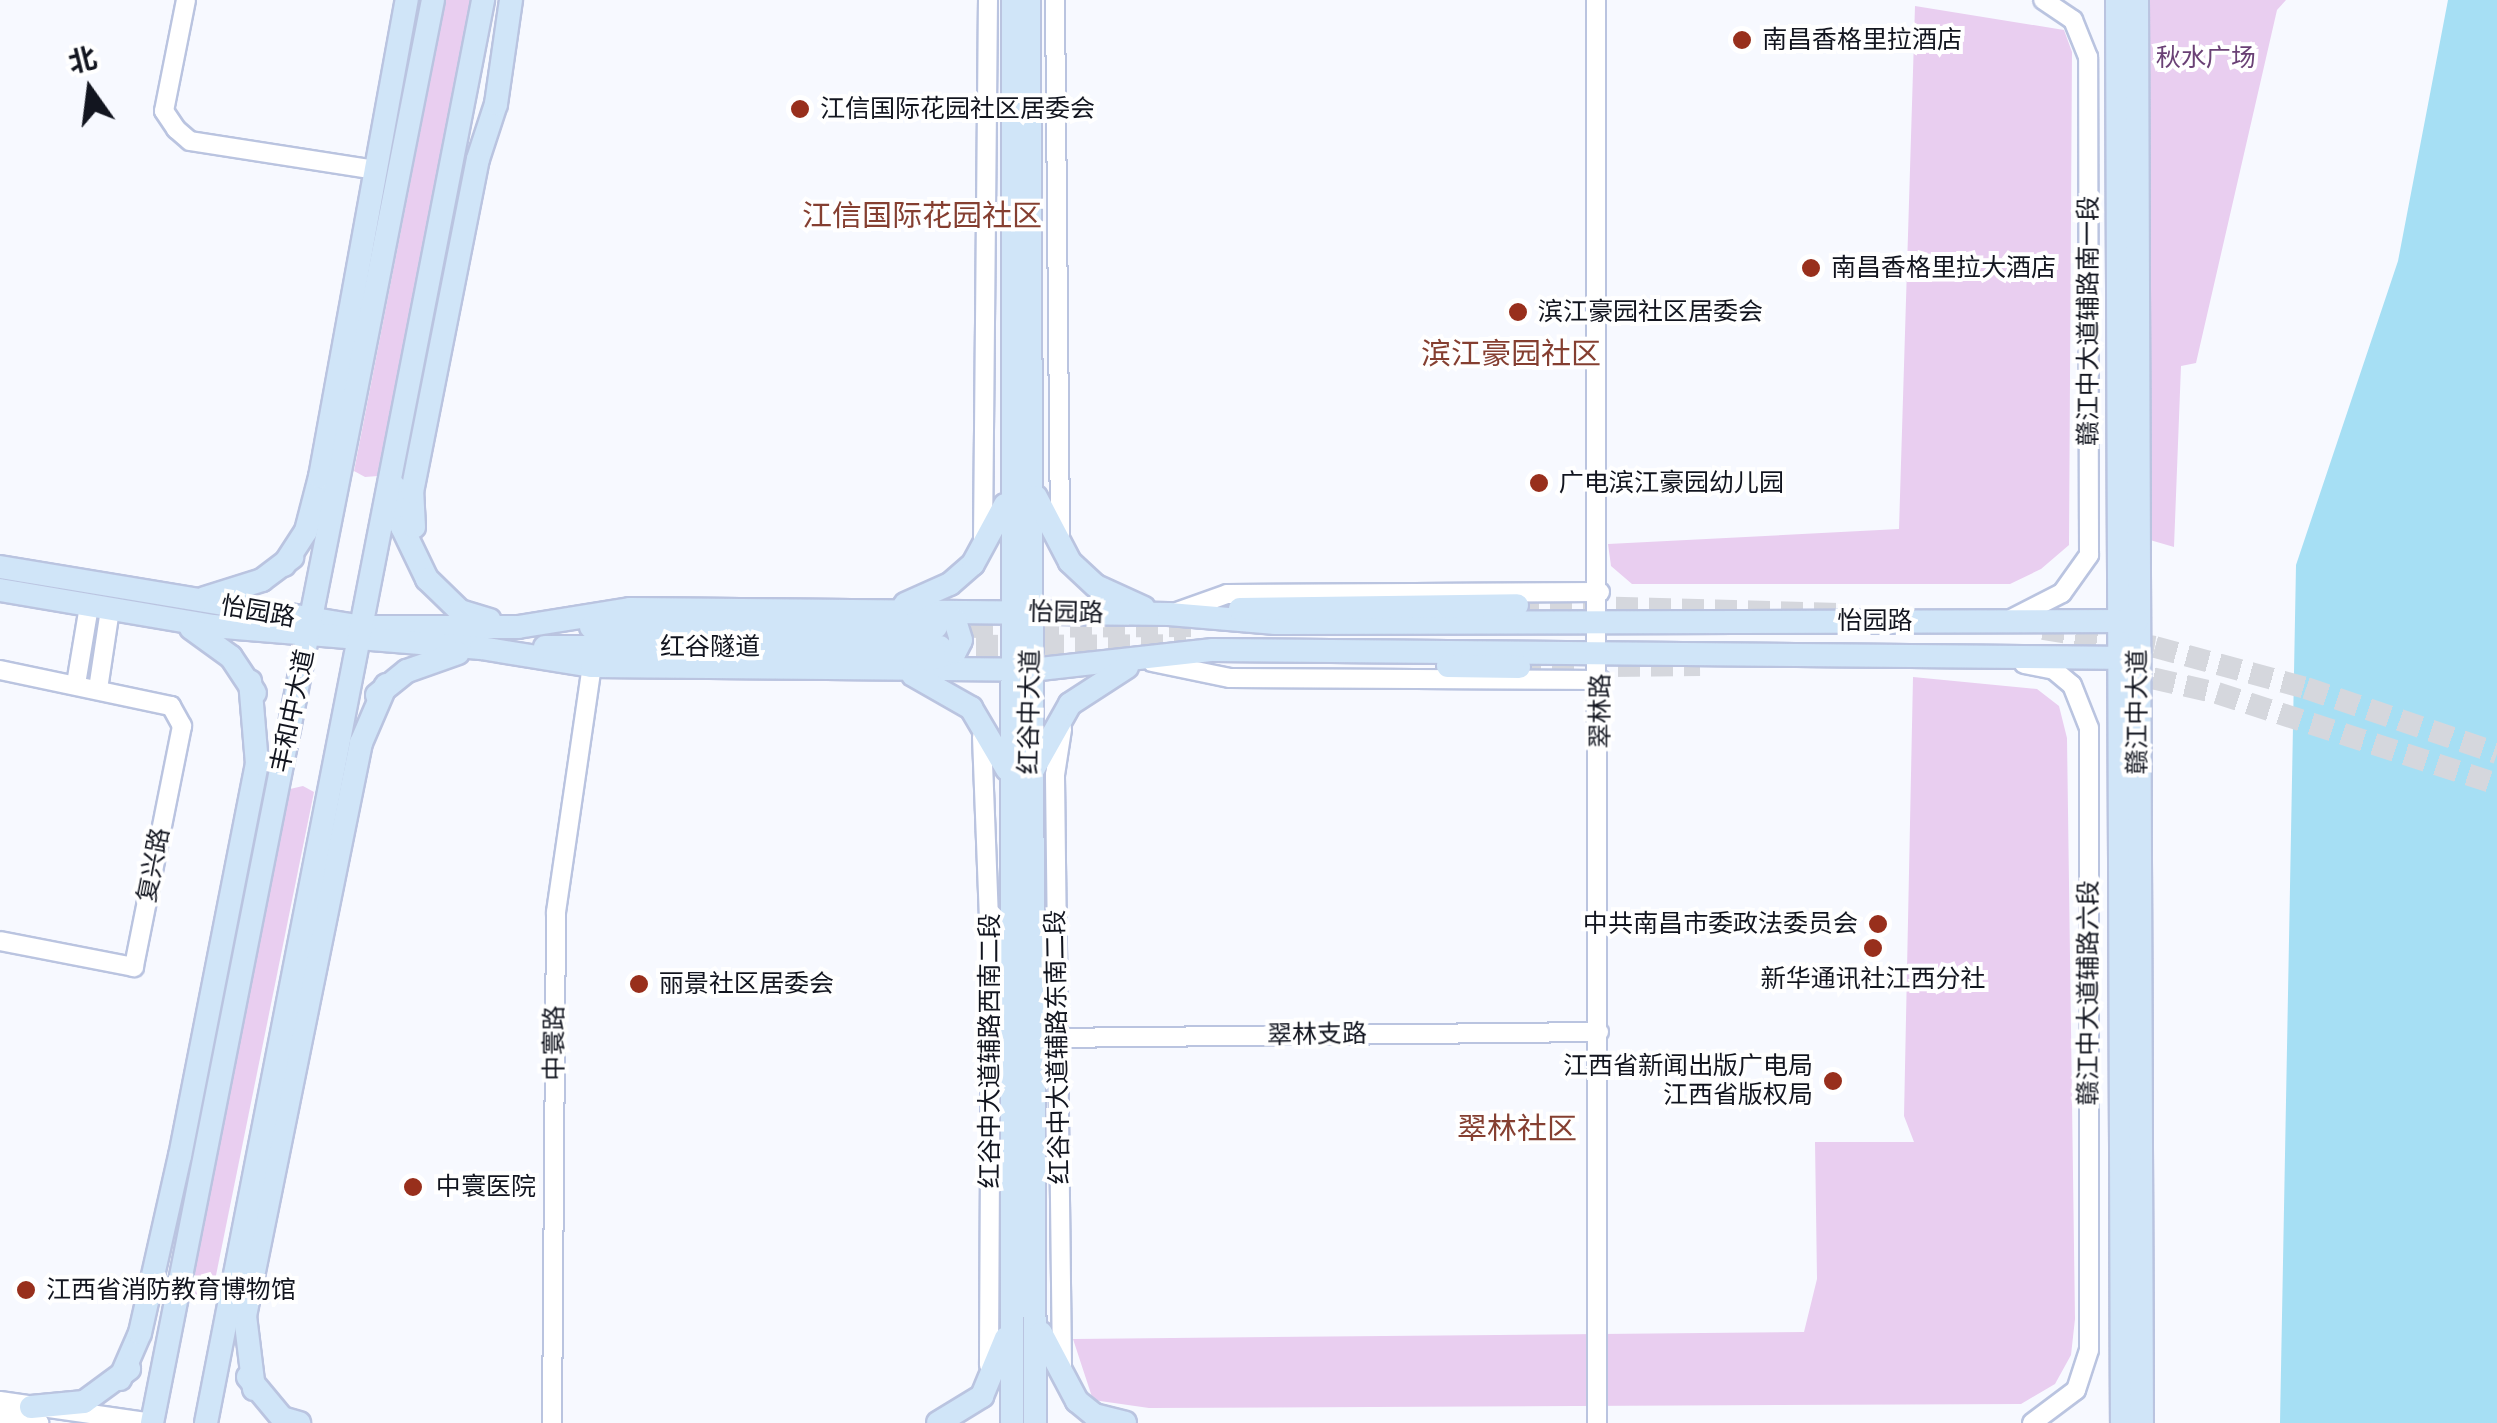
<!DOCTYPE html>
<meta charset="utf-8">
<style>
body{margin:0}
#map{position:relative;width:2497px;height:1423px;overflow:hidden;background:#f7f9ff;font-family:"Nunito Sans","Noto Sans SC",sans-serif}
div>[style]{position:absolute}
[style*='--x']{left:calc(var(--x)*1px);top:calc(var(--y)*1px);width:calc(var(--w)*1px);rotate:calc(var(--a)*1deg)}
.green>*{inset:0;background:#e9cef0}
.water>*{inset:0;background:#a6dff4}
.major-tunnel>*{height:22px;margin-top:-11px;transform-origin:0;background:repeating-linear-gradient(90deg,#d5d7dd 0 22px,transparent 0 33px)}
.roads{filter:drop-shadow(2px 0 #bac4e0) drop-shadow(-2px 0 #bac4e0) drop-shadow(0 2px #bac4e0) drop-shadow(0 -2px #bac4e0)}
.minor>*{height:18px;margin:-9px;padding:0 9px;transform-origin:9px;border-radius:9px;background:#fff}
.major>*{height:22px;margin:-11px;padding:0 11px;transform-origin:11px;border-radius:11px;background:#d0e5f8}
.dots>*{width:28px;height:28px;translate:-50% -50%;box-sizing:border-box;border:5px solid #fff;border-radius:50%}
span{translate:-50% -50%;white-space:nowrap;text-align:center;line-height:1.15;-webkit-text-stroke:8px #fff;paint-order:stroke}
.poi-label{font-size:25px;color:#12151f}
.left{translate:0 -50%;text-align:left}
.right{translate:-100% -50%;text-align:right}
.park-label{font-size:25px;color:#6a4175}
.street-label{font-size:25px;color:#12151f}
.quarter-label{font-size:30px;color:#853f31}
.north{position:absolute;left:40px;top:40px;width:100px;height:100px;-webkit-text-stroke:8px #fff;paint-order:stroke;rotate:346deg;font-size:28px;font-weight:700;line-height:40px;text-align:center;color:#12151f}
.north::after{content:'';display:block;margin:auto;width:35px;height:45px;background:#12151f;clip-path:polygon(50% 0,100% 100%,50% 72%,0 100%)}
</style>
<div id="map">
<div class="green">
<div style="clip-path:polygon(446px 0,473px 0,378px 476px,365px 477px,354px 471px)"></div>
<div style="clip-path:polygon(2149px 0,2286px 0,2277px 10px,2196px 363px,2181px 366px,2174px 547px,2150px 540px)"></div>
<div style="clip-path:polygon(1915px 6px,2064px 30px,2072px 52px,2069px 545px,2041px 569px,2010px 584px,1632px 584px,1611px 566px,1608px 544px,1899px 529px)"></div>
<div style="clip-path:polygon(1913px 677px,2037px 689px,2059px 706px,2067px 738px,2075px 1319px,2071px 1355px,2055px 1384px,2021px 1404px,1149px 1408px,1093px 1400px,1073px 1339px,1804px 1332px,1817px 1279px,1815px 1142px,1914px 1142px,1904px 1116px)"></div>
<div style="clip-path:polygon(303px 786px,314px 792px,211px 1300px,198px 1300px,189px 1295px,290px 789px)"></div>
</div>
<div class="water">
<div style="clip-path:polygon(2448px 0,2497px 0,2497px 1423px,2280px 1423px,2296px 565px,2398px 261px)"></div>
</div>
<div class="major-tunnel">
<div style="--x:1517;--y:605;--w:323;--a:1.6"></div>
<div style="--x:938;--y:627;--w:263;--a:-0.2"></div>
<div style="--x:2043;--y:629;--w:113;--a:9.1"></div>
<div style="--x:2155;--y:647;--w:156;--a:15.2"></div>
<div style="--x:2306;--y:688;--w:202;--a:18.8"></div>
<div style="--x:943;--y:646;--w:243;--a:-0.2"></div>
<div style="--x:1519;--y:667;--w:181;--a:-0.6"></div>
<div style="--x:2121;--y:671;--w:98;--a:12.9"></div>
<div style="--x:2217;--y:693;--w:294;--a:18"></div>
</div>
<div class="roads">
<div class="minor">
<div style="--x:186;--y:0;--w:113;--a:101.2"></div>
<div style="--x:164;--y:111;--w:22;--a:56"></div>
<div style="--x:176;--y:129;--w:18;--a:41"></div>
<div style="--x:190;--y:141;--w:188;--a:8.9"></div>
<div style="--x:1055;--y:0;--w:534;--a:89.46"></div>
<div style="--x:1596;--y:0;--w:1423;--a:89.96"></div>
<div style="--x:983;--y:539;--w:539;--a:-89.47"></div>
<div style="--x:1174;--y:613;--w:56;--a:-19.7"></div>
<div style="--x:1227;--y:594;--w:373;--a:-0.3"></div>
<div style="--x:2011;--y:619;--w:57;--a:-27"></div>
<div style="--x:2062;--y:593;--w:47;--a:-54.6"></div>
<div style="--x:2089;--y:555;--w:498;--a:-90.1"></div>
<div style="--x:2088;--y:57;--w:40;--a:-112"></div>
<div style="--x:2073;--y:20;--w:36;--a:-146"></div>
<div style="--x:1152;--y:662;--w:80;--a:11.6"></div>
<div style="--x:1230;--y:678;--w:371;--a:0.3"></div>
<div style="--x:2024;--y:664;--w:31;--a:11"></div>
<div style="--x:2054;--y:670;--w:23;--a:40"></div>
<div style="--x:2072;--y:685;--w:46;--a:68.4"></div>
<div style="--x:2089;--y:728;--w:622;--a:90"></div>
<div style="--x:2089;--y:1350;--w:42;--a:108"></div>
<div style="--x:2076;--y:1390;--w:55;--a:143.1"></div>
<div style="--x:0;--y:670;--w:175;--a:11.9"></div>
<div style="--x:171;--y:706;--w:23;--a:61"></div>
<div style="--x:182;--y:726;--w:246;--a:101.3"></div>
<div style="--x:134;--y:967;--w:136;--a:-169"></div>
<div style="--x:76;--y:684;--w:79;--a:-80.5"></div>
<div style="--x:98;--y:689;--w:80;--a:-81.4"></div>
<div style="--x:982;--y:737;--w:238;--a:87.8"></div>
<div style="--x:991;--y:975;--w:390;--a:90.3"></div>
<div style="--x:1050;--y:1038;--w:549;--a:-0.63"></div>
<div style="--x:1062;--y:1367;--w:592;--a:-90.68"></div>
<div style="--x:1055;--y:775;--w:47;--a:-81.3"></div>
<div style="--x:0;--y:1401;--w:154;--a:8.2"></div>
<div style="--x:0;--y:1416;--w:40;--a:10"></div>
<div style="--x:552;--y:1423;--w:511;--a:-89.55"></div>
<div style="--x:556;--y:912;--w:249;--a:-81.7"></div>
</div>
<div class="major">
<div style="--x:1029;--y:0;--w:1423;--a:89.76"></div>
<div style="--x:2117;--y:0;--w:1423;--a:89.8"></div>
<div style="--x:2137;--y:0;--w:1423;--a:89.8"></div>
<div style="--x:394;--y:486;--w:42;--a:79"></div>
<div style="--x:402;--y:527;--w:58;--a:64.3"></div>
<div style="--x:427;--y:579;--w:46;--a:44.1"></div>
<div style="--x:460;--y:611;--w:31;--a:17"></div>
<div style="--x:1036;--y:497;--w:73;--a:62.4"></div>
<div style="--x:1070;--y:562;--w:35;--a:43"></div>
<div style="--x:1096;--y:586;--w:53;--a:24.6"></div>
<div style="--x:414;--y:527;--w:35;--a:-93"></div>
<div style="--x:412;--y:492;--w:339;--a:-78.8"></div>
<div style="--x:478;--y:159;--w:58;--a:-71.9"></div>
<div style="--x:496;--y:104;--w:105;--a:-81.8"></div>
<div style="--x:284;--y:565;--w:40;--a:-57.1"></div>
<div style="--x:306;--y:531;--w:56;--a:-75.5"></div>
<div style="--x:320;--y:477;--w:485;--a:-79.7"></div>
<div style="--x:0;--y:567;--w:366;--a:9.4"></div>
<div style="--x:361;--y:627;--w:157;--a:0"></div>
<div style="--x:518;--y:627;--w:113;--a:-9.1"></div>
<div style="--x:630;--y:609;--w:539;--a:0.53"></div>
<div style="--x:1169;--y:614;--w:107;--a:4.8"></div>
<div style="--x:1276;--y:623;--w:861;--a:-0.13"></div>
<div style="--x:0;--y:590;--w:215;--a:9.6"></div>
<div style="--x:212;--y:626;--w:270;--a:4.7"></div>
<div style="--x:481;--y:648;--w:112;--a:9.2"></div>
<div style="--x:592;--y:666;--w:439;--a:0.5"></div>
<div style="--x:1031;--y:670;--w:183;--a:-6.3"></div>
<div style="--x:1213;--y:650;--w:924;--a:0.5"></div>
<div style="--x:205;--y:598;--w:60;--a:-17.5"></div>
<div style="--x:262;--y:580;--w:38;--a:-37"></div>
<div style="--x:905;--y:604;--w:49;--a:-24"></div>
<div style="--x:950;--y:584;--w:30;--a:-41"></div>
<div style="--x:973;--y:564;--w:67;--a:-61.5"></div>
<div style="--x:1240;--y:609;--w:277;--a:-0.8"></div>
<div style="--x:591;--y:627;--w:345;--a:0"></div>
<div style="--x:191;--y:628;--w:49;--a:35.9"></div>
<div style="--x:231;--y:657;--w:43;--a:56.3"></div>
<div style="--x:545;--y:647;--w:395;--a:0"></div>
<div style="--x:928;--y:660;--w:28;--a:-17"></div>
<div style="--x:955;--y:652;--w:13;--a:-63"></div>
<div style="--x:961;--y:640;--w:21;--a:-107"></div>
<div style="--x:955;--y:620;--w:20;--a:-169"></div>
<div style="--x:1448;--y:666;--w:71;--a:0.8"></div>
<div style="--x:913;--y:675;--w:67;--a:29.6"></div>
<div style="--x:971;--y:708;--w:71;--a:59.5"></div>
<div style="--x:377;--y:695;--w:38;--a:-39"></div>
<div style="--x:407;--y:671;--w:54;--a:-19.4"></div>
<div style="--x:1034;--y:768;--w:73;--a:-60.6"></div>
<div style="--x:1070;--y:704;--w:68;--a:-33"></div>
<div style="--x:1041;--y:1333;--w:77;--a:62.1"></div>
<div style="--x:1077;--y:1401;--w:22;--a:39"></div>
<div style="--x:1094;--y:1415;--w:32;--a:14"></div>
<div style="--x:248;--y:1377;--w:53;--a:50.3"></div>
<div style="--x:282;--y:1418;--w:18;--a:16"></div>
<div style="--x:120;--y:1379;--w:50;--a:-66.5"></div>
<div style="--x:140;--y:1333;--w:181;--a:-77.3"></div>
<div style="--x:180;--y:1156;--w:399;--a:-78.9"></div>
<div style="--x:257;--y:764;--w:83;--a:-94.8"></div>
<div style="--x:254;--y:1389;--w:74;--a:-97"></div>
<div style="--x:245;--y:1316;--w:585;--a:-78.56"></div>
<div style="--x:361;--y:743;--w:63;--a:-66.7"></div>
<div style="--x:31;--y:1407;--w:53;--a:-5.4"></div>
<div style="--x:84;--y:1402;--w:56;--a:-36.3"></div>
<div style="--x:152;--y:1423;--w:1450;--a:-78.83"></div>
<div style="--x:206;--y:1423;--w:1450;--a:-78.98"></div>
<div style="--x:938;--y:1423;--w:52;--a:-31.5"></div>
<div style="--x:982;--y:1396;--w:63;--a:-67.5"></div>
<div style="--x:1012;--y:1423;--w:1423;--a:-89.96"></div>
</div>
</div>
<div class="dots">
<div style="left:1742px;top:40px;background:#982f1c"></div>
<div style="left:800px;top:109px;background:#982f1c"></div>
<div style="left:1811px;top:268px;background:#982f1c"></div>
<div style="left:1518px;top:312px;background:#982f1c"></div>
<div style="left:1539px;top:483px;background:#982f1c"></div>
<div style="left:1878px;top:924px;background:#982f1c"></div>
<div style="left:1873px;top:948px;background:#982f1c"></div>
<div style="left:639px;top:984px;background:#982f1c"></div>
<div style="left:1833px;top:1081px;background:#982f1c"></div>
<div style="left:413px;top:1187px;background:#982f1c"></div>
<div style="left:26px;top:1290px;background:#982f1c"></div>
</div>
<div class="poi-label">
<span class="left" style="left:1762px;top:40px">南昌香格里拉酒店</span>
<span class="left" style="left:820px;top:109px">江信国际花园社区居委会</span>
<span class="left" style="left:1831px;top:268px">南昌香格里拉大酒店</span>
<span class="left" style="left:1538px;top:312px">滨江豪园社区居委会</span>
<span class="left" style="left:1559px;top:483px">广电滨江豪园幼儿园</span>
<span class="right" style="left:1858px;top:924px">中共南昌市委政法委员会</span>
<span style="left:1873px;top:979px">新华通讯社江西分社</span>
<span class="left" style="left:659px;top:984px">丽景社区居委会</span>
<span class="right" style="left:1813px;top:1081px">江西省新闻出版广电局<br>江西省版权局</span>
<span class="left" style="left:436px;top:1187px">中寰医院</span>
<span class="left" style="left:46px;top:1290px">江西省消防教育博物馆</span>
</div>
<div class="park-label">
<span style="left:2206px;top:58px">秋水广场</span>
</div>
<div class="street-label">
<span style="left:2089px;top:321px;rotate:-90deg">赣江中大道辅路南一段</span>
<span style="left:258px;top:612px;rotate:10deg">怡园路</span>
<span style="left:1066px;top:613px;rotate:1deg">怡园路</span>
<span style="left:1875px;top:621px">怡园路</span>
<span style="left:710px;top:647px">红谷隧道</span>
<span style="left:293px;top:711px;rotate:-78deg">丰和中大道</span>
<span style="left:1601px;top:711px;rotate:-90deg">翠林路</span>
<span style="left:1030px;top:712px;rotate:-89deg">红谷中大道</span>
<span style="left:2138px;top:712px;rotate:-90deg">赣江中大道</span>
<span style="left:154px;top:865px;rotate:-79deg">复兴路</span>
<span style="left:2089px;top:993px;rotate:-90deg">赣江中大道辅路六段</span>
<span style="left:1317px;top:1035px;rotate:-1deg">翠林支路</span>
<span style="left:555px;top:1043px;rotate:-90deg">中寰路</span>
<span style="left:1058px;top:1047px;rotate:-91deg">红谷中大道辅路东南二段</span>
<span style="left:990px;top:1051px;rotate:-90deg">红谷中大道辅路西南二段</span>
</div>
<div class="quarter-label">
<span style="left:922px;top:217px">江信国际花园社区</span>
<span style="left:1511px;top:355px">滨江豪园社区</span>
<span style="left:1517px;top:1130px">翠林社区</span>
</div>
<div class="north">北</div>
</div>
